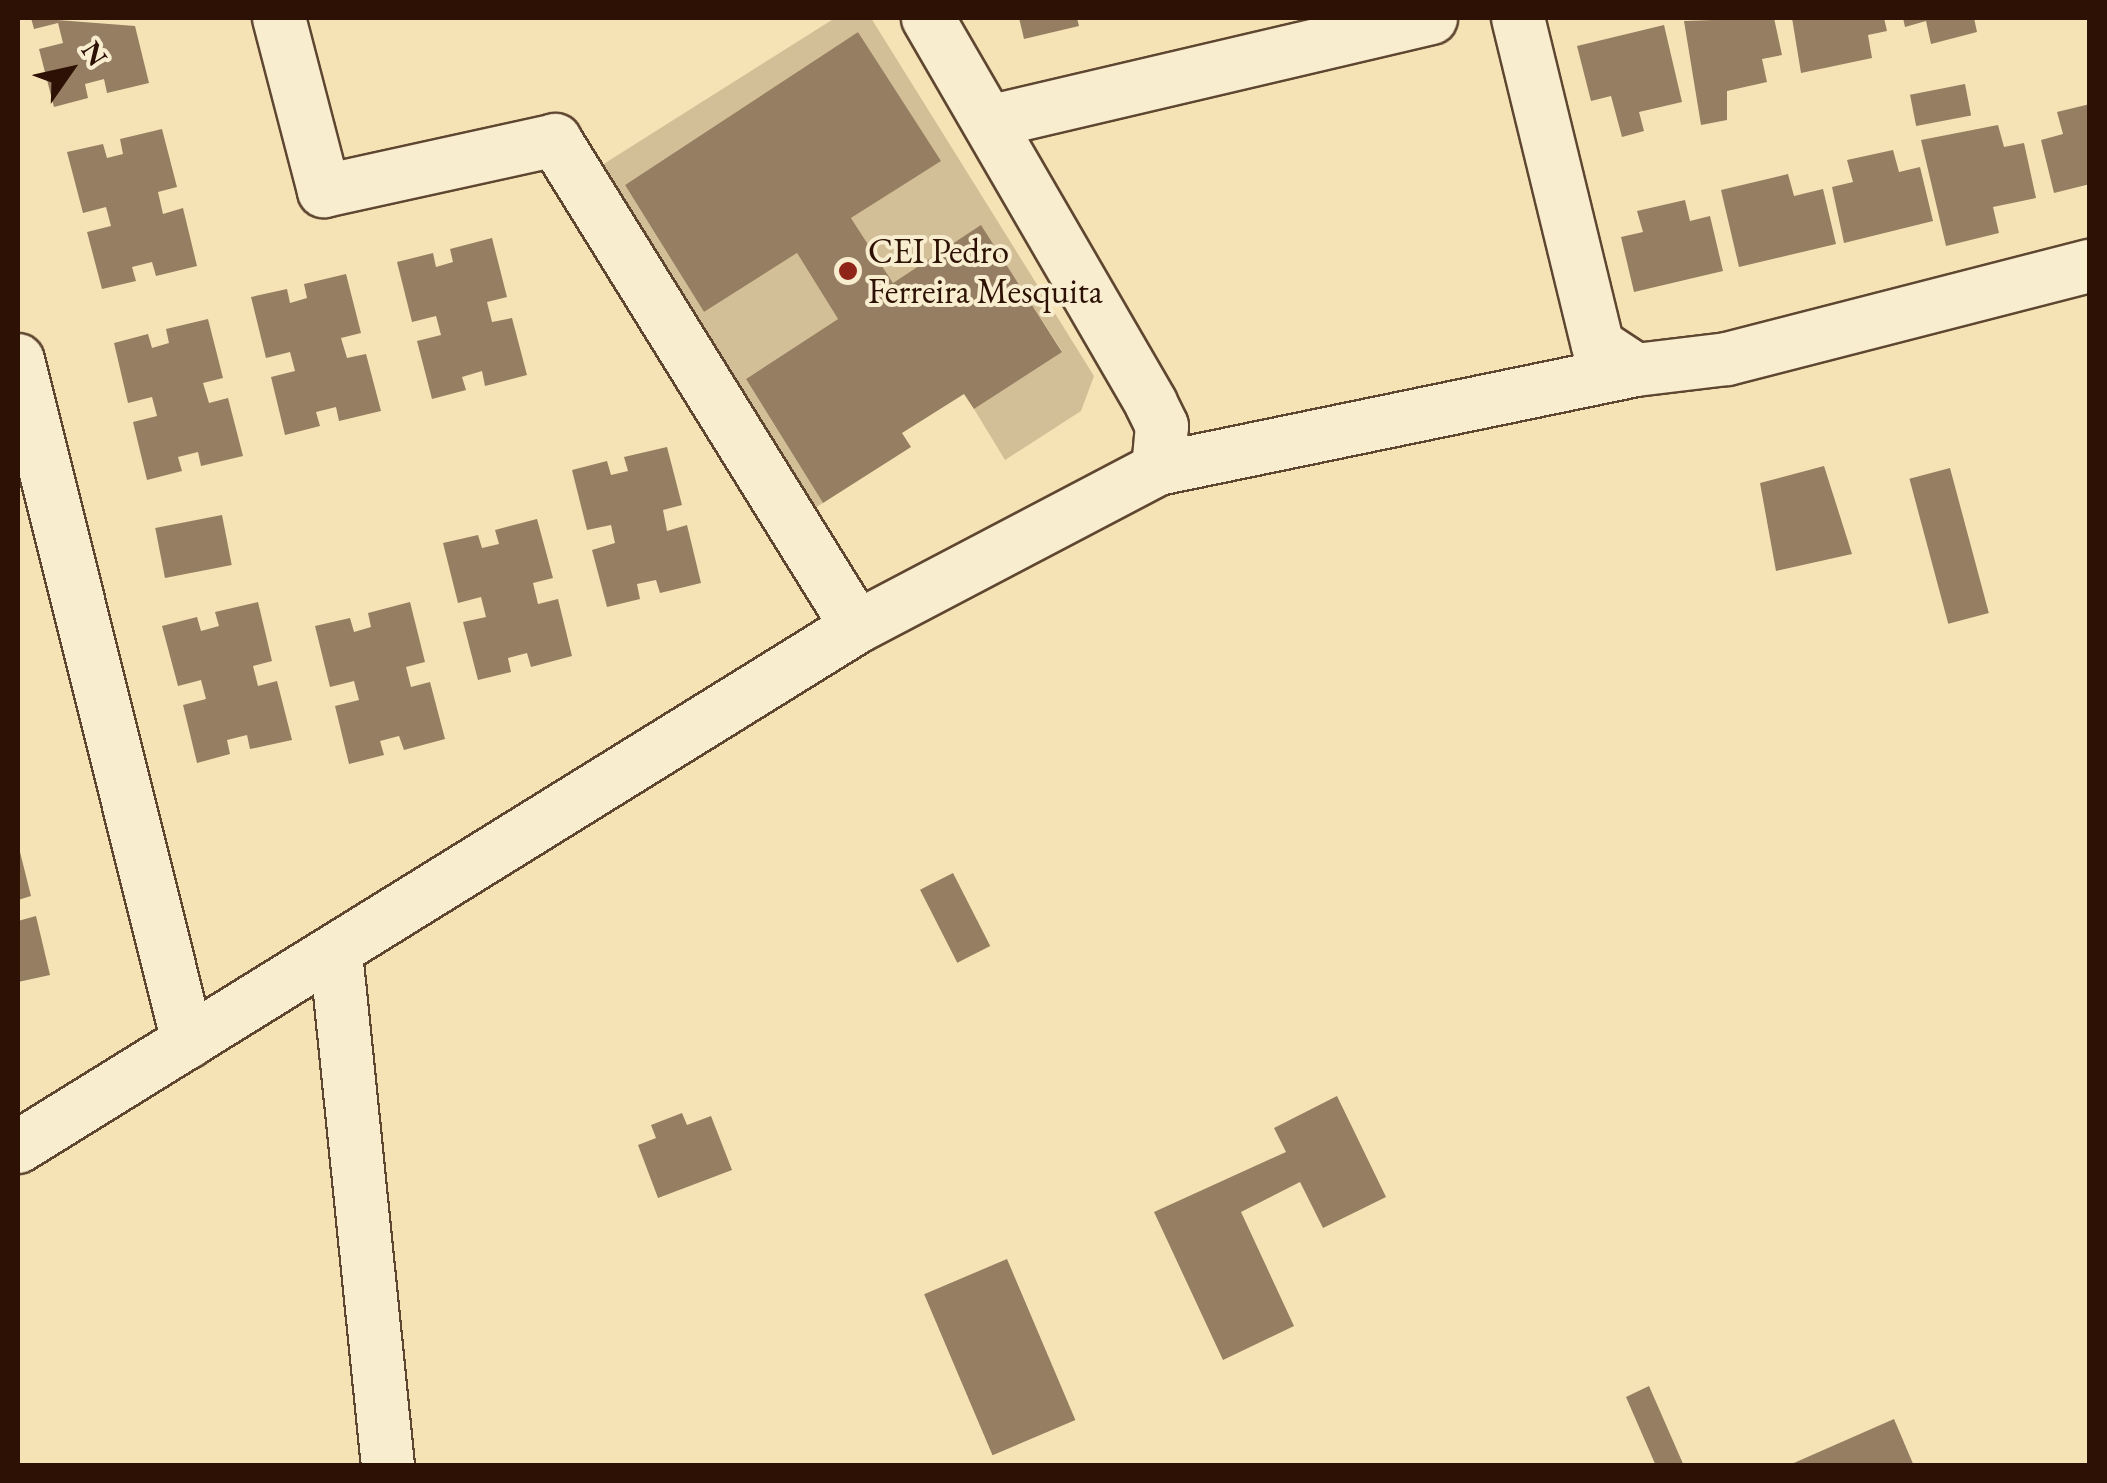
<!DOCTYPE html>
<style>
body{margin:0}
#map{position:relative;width:2107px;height:1483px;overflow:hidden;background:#f5e3b5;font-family:"EB Garamond",serif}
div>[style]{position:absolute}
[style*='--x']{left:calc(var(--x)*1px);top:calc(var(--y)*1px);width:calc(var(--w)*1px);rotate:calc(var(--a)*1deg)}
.green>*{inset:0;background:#d3bf97}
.building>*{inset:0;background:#957e61;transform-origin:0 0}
.roads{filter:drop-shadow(2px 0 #5f4631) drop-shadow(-2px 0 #5f4631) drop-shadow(0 2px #5f4631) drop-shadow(0 -2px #5f4631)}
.street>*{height:52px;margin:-26px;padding:0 26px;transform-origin:26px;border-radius:26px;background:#f8edcf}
.dots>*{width:28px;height:28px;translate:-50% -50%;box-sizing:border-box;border:5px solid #f8edcf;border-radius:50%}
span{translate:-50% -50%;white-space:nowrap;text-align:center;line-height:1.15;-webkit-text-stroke:8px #f8edcf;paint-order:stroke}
.poi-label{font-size:35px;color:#2d1105}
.left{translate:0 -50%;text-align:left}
.frame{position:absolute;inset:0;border:20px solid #2d1105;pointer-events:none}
.north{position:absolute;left:20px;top:20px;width:100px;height:100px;-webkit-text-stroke:8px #f8edcf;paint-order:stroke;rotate:56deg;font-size:28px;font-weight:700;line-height:40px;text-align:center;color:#2d1105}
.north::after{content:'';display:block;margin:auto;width:35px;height:45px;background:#2d1105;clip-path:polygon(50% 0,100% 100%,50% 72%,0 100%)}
</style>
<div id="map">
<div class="green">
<div style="clip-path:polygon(835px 18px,871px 18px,1094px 376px,1081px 411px,1005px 460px,974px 409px,1062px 351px,981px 226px,893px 283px,851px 218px,940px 161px,858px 32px,625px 185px,704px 312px,797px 253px,838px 319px,746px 379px,823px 503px,815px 508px,602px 165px)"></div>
</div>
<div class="building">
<div style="clip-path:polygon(31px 18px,135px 26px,149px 83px,107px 93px,104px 79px,85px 84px,88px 98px,54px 107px,39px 49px,63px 43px,58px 23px,34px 29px)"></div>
<div style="clip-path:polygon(1019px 18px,1077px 18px,1079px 26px,1024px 39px)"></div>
<div style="clip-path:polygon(1774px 18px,1782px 55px,1762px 59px,1767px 82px,1727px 91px,1727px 120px,1701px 125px,1684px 21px)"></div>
<div style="clip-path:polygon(1792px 18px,1884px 18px,1887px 31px,1868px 35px,1872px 58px,1801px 73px)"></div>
<div style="clip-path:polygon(1903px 18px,1974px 18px,1977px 32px,1931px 44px,1926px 21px,1905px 27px)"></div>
<div style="clip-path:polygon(1664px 25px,1682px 102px,1639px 112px,1644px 131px,1622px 137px,1611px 96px,1591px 101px,1577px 46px)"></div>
<div style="clip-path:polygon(858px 32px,941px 161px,851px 218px,893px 283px,981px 225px,1062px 352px,974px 409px,964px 394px,902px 433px,911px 447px,823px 503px,746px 379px,838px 319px,797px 253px,704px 312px,625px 185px)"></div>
<div style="left:1965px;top:84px;width:32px;height:56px;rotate:79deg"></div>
<div style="clip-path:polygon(2090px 104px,2090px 184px,2054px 193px,2041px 140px,2063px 134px,2057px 112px)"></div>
<div style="clip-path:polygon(1998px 125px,2004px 147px,2024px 143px,2036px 198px,1993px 207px,1999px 233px,1946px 246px,1921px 140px)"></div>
<div style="clip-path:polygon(162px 129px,177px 187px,158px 192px,163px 214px,183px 208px,197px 266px,156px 276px,152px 262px,132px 267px,136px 281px,102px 289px,87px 232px,111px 226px,106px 207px,83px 213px,67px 152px,103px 144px,107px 158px,123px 154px,120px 139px)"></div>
<div style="clip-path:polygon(1893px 150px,1899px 172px,1920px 167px,1933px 221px,1844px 243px,1832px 187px,1853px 182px,1847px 160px)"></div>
<div style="clip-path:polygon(1788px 174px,1794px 196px,1823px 189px,1836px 244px,1739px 267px,1721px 190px)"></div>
<div style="clip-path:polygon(1685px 200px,1690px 221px,1710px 216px,1723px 271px,1634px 292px,1621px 237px,1643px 232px,1637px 211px)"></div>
<div style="clip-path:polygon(492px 238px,507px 297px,487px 302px,492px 322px,512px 318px,527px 375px,485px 386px,482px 371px,462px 377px,466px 390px,432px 399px,417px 341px,441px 335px,436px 316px,412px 322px,397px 262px,433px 253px,436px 267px,453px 262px,450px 249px)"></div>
<div style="clip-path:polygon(346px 274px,361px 333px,341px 338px,347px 358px,366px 354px,381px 411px,339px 421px,336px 407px,316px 412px,320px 426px,285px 435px,271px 377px,295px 371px,290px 352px,266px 358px,251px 297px,287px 289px,290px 303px,307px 298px,304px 284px)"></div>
<div style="clip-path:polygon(208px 319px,223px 378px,203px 383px,209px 403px,228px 398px,243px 456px,201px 466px,198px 452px,178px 457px,182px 471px,147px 480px,133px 422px,157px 416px,152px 397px,128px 403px,114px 343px,148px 334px,152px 348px,169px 343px,166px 329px)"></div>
<div style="clip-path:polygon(667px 447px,682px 505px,663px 510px,667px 531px,687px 525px,701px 583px,660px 593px,656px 580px,637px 584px,640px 599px,607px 607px,592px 550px,615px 543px,611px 525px,587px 530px,572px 470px,607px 461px,611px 475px,628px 471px,624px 457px)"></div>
<div style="clip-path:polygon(1824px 466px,1852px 554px,1776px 571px,1760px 483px)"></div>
<div style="left:1950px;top:468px;width:150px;height:42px;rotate:75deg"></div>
<div style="left:222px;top:515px;width:51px;height:68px;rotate:79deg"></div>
<div style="clip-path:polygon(537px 519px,553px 578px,533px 583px,538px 604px,558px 599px,572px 656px,531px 667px,527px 653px,508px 658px,511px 672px,478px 680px,463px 622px,486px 617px,481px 597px,458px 603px,443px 543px,478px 535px,482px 548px,499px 544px,495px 530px)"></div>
<div style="clip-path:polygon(258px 602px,272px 661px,253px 666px,258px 686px,277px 681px,292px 740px,250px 749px,247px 735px,227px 740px,230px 754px,197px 763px,183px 705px,206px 699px,201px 680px,178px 686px,162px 626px,197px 617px,201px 631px,219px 626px,215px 612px)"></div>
<div style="clip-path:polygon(410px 602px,425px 662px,406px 667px,411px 687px,430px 682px,445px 739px,404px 750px,399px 736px,380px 741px,384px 755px,349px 764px,335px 706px,359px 700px,354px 681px,330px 687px,315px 626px,350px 618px,354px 632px,371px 627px,368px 613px)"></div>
<div style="clip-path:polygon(19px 848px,31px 896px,18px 900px,18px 849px)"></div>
<div style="left:953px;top:873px;width:82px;height:37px;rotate:63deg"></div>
<div style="clip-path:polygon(36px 916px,50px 975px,18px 982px,18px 921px)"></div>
<div style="clip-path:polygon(1337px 1096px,1386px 1197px,1323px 1228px,1300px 1182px,1241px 1212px,1294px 1326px,1223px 1360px,1154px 1212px,1286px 1152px,1274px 1128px)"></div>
<div style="clip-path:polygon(682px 1113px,687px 1125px,711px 1116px,732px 1170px,658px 1198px,638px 1145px,656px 1138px,651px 1125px)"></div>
<div style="left:1007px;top:1259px;width:175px;height:90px;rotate:67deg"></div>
<div style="clip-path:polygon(1649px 1386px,1684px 1466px,1656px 1466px,1626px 1397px)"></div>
<div style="clip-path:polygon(1894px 1419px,1914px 1466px,1787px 1466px)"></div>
</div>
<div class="roads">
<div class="street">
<div style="--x:279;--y:18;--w:179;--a:75.4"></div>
<div style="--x:324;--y:191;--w:237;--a:-12.4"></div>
<div style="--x:555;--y:140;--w:573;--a:58.2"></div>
<div style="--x:1518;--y:18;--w:337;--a:76.3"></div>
<div style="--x:1598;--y:345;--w:45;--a:33.3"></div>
<div style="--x:1636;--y:370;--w:92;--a:-6.9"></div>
<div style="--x:1727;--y:359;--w:375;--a:-14.4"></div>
<div style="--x:993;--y:121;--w:450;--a:-13.2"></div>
<div style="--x:18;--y:360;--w:703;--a:76"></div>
<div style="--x:1158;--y:469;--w:488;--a:-11.7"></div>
<div style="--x:336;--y:953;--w:516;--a:84.21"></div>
<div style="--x:18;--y:1147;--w:987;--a:-31.79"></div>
<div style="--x:857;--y:627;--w:340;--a:-27.7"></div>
<div style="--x:1158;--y:469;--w:43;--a:-84.7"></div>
<div style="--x:1162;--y:426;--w:25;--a:-116"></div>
<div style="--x:1151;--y:403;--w:445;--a:-120.1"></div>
</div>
</div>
<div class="dots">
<div style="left:848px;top:271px;background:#8f2418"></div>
</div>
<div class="poi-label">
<span class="left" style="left:868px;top:271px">CEI Pedro<br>Ferreira Mesquita</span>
</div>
<div class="frame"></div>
<div class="north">N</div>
</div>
